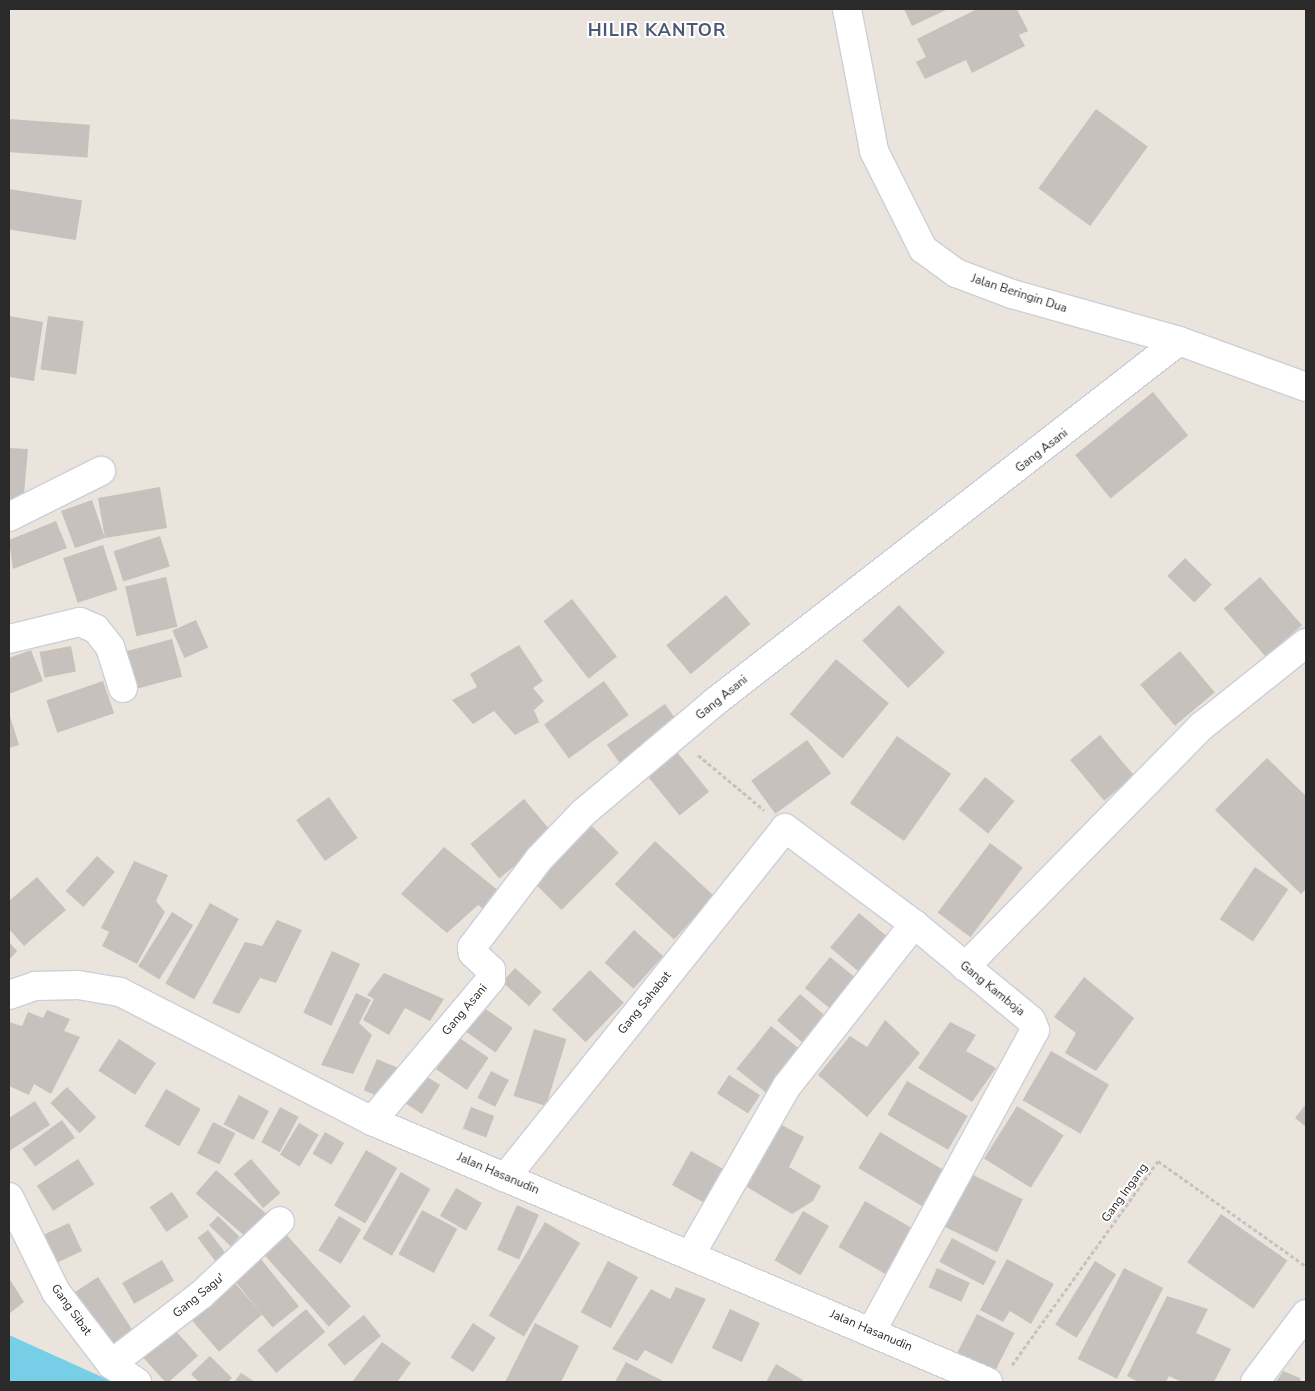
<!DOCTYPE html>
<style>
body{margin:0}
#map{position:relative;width:1315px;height:1391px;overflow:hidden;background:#ebe4dc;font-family:"Nunito Sans",sans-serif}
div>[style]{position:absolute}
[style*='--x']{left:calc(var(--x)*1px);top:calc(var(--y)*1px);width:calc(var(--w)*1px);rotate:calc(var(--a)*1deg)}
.water>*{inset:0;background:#76cfe7}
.building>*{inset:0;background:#c6c1bc;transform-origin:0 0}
.path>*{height:3px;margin-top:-1.5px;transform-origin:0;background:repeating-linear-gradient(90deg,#c3c3c3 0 4px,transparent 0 6.5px)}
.roads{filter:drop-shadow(1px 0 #cbcfda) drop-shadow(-1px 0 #cbcfda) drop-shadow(0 1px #cbcfda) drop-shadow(0 -1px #cbcfda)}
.minor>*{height:28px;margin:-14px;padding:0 14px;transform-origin:14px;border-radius:14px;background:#fff}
span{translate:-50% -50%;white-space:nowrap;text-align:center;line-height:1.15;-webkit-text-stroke:4px #fff;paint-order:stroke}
.street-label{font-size:12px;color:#2a2a2a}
.district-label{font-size:18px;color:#4d5777;font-weight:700;letter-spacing:1px}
.frame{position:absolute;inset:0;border:10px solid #2a2a2a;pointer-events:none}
</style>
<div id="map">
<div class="water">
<div style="clip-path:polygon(9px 1335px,113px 1382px,9px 1382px)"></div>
</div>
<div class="building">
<div style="clip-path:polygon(904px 9px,948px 9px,912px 26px)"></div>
<div style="clip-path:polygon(977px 9px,1017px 9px,1028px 31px,1019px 35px,1025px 46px,972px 73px,966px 60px,925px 79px,916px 62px,926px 57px,917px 39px)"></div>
<div style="left:1096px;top:109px;width:64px;height:98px;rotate:36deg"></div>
<div style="left:9px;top:119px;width:81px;height:33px;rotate:4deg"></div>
<div style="left:9px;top:189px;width:74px;height:40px;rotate:9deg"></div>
<div style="clip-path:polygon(9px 316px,43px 322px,34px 381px,9px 377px)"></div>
<div style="left:48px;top:316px;width:36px;height:54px;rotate:8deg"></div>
<div style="left:1153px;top:392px;width:56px;height:100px;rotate:51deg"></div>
<div style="clip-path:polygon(9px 448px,28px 449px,23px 505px,9px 504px)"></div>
<div style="clip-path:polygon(160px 487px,167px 528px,105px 538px,75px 548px,61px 511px,92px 500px,105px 538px,98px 498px)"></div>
<div style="clip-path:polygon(56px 521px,67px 548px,13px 569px,9px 540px)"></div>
<div style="left:160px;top:536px;width:32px;height:49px;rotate:72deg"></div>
<div style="left:103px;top:545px;width:47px;height:42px;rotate:72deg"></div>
<div style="left:1185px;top:558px;width:38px;height:25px;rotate:45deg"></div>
<div style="left:166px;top:577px;width:51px;height:42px;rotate:77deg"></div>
<div style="left:1260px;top:577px;width:64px;height:48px;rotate:49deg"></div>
<div style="left:726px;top:595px;width:38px;height:78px;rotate:50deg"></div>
<div style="left:572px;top:599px;width:73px;height:36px;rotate:52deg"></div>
<div style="left:899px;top:605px;width:66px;height:51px;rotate:46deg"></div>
<div style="left:196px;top:620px;width:30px;height:26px;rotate:66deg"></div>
<div style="left:172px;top:639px;width:39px;height:48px;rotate:75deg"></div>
<div style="clip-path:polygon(519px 645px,543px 681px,533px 688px,544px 701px,534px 710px,539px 722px,515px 735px,494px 711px,473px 724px,452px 700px,477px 687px,470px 674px)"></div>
<div style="left:71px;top:646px;width:26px;height:32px;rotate:79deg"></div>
<div style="clip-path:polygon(31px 650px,43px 681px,9px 694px,9px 658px)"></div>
<div style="left:1180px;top:651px;width:54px;height:52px;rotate:50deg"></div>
<div style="left:836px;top:659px;width:69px;height:72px;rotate:40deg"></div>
<div style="left:103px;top:681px;width:34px;height:60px;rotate:71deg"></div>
<div style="left:604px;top:681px;width:42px;height:74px;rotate:54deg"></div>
<div style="left:665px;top:704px;width:28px;height:71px;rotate:55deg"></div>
<div style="clip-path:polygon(9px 713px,19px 745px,9px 748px)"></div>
<div style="left:1100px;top:735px;width:53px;height:39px;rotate:50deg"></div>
<div style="left:897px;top:736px;width:66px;height:82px;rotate:35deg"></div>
<div style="left:807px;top:740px;width:41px;height:69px;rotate:54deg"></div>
<div style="left:677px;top:752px;width:51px;height:38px;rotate:51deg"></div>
<div style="clip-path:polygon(1267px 758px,1306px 796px,1306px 889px,1301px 894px,1215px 810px)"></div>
<div style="left:985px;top:777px;width:38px;height:42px;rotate:39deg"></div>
<div style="left:329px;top:797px;width:50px;height:40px;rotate:55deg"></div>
<div style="left:524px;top:799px;width:45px;height:70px;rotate:50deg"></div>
<div style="left:589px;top:823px;width:42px;height:81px;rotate:45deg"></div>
<div style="left:655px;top:841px;width:81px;height:59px;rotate:43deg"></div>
<div style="left:990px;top:843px;width:41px;height:87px;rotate:37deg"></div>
<div style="clip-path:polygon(444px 847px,504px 895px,488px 912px,478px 905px,447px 933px,401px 894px)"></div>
<div style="left:97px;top:856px;width:24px;height:47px;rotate:42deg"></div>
<div style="clip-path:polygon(134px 861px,168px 875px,156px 901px,165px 912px,137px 964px,102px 946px,109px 932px,101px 928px)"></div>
<div style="left:1255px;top:867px;width:40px;height:63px;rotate:34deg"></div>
<div style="clip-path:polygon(37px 877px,66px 910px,24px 946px,9px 929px,9px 901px)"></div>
<div style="left:210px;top:903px;width:33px;height:92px;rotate:29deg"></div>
<div style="left:172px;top:912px;width:25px;height:64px;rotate:32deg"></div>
<div style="left:859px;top:913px;width:42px;height:45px;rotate:40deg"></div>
<div style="clip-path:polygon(277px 920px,302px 930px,276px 983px,260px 978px,239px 1014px,212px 1003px,245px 942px,262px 946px)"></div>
<div style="left:634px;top:930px;width:39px;height:44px;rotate:42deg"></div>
<div style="clip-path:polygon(9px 942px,17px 951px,9px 960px)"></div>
<div style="left:332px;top:951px;width:31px;height:68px;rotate:25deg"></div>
<div style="left:830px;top:957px;width:35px;height:40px;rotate:39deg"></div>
<div style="left:515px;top:968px;width:36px;height:19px;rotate:42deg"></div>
<div style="left:590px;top:970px;width:47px;height:55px;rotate:44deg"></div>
<div style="clip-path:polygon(384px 973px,444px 999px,430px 1021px,405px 1008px,389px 1035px,363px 1020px,374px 999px,367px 995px)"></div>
<div style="clip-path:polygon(1084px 977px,1134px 1018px,1096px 1071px,1065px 1053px,1076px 1033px,1054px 1017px)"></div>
<div style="clip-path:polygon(356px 993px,371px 1000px,359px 1023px,372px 1035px,353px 1074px,321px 1065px)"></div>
<div style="left:800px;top:994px;width:37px;height:35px;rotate:41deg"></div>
<div style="left:480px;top:1005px;width:40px;height:30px;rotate:35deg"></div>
<div style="clip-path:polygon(47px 1010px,70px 1019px,64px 1031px,80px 1037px,51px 1094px,34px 1084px,29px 1095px,9px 1086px,9px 1022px,22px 1026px,28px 1012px,43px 1018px)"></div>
<div style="clip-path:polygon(885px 1020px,920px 1053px,867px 1117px,818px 1075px,850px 1036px,867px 1047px)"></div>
<div style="clip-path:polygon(950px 1022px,976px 1035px,966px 1051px,996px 1068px,972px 1102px,918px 1068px)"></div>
<div style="left:771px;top:1026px;width:41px;height:55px;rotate:39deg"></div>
<div style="left:534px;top:1029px;width:34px;height:70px;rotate:17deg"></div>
<div style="left:458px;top:1037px;width:37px;height:39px;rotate:34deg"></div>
<div style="left:119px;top:1039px;width:44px;height:38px;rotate:33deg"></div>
<div style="left:1051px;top:1051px;width:67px;height:57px;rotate:30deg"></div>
<div style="left:377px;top:1059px;width:23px;height:34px;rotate:23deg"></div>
<div style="left:491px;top:1071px;width:20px;height:30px;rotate:27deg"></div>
<div style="left:424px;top:1075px;width:19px;height:34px;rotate:32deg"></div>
<div style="left:729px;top:1075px;width:37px;height:22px;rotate:33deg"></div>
<div style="left:907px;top:1081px;width:70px;height:39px;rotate:30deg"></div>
<div style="left:67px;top:1087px;width:42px;height:23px;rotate:46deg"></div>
<div style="left:166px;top:1089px;width:40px;height:43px;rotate:30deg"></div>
<div style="left:239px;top:1095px;width:34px;height:33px;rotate:28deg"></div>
<div style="clip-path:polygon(35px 1101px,50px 1125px,9px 1151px,9px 1118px)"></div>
<div style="clip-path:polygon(1306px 1104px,1306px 1127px,1295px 1118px)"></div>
<div style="left:1017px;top:1106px;width:55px;height:62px;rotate:32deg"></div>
<div style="left:280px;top:1107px;width:21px;height:40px;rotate:28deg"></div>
<div style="left:471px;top:1107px;width:25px;height:23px;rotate:21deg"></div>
<div style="left:62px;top:1120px;width:22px;height:49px;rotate:54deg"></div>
<div style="left:213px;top:1122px;width:25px;height:35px;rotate:27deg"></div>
<div style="left:299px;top:1123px;width:23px;height:37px;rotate:31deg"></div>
<div style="clip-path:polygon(780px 1124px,804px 1137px,789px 1167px,821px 1186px,813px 1201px,792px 1214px,747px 1187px)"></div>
<div style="left:325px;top:1132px;width:22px;height:25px;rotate:30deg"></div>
<div style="left:880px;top:1132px;width:74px;height:42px;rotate:31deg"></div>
<div style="left:366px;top:1150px;width:36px;height:64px;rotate:30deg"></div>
<div style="left:691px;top:1151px;width:37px;height:39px;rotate:29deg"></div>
<div style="left:78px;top:1159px;width:30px;height:49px;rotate:57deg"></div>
<div style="left:251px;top:1159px;width:45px;height:23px;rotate:49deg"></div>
<div style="left:216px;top:1170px;width:70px;height:31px;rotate:41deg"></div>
<div style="left:401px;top:1172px;width:34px;height:77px;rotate:30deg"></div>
<div style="left:969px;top:1173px;width:60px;height:59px;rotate:26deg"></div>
<div style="left:456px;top:1188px;width:30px;height:32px;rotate:30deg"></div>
<div style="left:172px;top:1192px;width:30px;height:27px;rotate:56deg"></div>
<div style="left:865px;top:1201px;width:54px;height:53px;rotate:30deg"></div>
<div style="left:517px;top:1205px;width:24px;height:49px;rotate:24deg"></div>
<div style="left:422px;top:1210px;width:40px;height:50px;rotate:28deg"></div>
<div style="left:803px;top:1211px;width:30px;height:57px;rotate:30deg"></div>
<div style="left:1221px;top:1214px;width:81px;height:59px;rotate:35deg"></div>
<div style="left:218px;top:1216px;width:30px;height:13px;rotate:44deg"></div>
<div style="left:339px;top:1216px;width:26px;height:40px;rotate:31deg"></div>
<div style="left:545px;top:1222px;width:41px;height:109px;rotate:31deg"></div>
<div style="left:69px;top:1223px;width:31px;height:32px;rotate:65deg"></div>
<div style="left:208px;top:1230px;width:35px;height:13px;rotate:53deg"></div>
<div style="left:284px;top:1232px;width:100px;height:30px;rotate:48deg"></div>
<div style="left:952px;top:1238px;width:50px;height:27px;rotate:28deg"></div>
<div style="left:260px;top:1258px;width:62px;height:34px;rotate:51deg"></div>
<div style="clip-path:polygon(1007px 1259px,1054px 1284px,1031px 1324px,1010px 1311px,1003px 1322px,980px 1310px)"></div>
<div style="left:162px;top:1260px;width:24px;height:46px;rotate:60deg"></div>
<div style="left:608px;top:1261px;width:34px;height:58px;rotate:28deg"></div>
<div style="left:1095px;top:1261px;width:25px;height:75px;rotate:32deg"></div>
<div style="left:937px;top:1268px;width:36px;height:21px;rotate:24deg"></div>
<div style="left:1124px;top:1268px;width:44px;height:102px;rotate:27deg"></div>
<div style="left:98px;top:1277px;width:70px;height:32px;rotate:57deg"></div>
<div style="clip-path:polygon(9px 1278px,24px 1302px,9px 1314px)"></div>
<div style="left:234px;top:1282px;width:43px;height:57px;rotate:49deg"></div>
<div style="clip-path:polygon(676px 1287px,706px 1299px,672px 1364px,645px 1350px,637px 1361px,612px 1349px,651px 1289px,670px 1299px)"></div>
<div style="clip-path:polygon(1167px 1296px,1208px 1309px,1196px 1333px,1231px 1349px,1214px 1382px,1182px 1382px,1169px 1376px,1166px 1382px,1138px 1382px,1127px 1376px)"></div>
<div style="left:306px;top:1309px;width:30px;height:64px;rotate:50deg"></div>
<div style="left:730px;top:1309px;width:33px;height:43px;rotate:25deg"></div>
<div style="left:977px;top:1314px;width:42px;height:44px;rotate:27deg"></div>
<div style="left:364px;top:1315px;width:27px;height:47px;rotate:51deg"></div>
<div style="left:473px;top:1323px;width:27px;height:41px;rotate:33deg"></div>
<div style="clip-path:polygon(535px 1323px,579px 1346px,561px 1382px,505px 1382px)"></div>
<div style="left:174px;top:1329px;width:36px;height:42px;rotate:48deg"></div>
<div style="clip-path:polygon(382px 1342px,411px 1363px,397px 1382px,352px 1382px)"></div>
<div style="clip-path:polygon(210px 1356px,232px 1378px,228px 1382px,199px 1382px,191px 1374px)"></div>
<div style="clip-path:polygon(626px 1362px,665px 1382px,615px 1382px)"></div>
<div style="clip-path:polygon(776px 1364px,803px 1380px,802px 1382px,766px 1382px)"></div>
<div style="clip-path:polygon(1283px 1371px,1300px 1378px,1301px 1382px,1276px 1382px)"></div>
<div style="clip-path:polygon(241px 1373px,255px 1382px,234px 1382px)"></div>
</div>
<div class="path">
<div style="--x:698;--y:755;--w:86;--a:39.8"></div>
<div style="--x:1012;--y:1365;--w:251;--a:-54.4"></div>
<div style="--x:1158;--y:1161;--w:181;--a:35.4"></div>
</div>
<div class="roads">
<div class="minor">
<div style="--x:847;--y:9;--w:145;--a:79.2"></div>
<div style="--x:874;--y:151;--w:110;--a:63.4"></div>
<div style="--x:923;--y:249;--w:41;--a:36"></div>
<div style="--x:956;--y:273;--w:60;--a:20.6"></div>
<div style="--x:1012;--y:294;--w:173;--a:15.7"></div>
<div style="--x:1179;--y:341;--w:135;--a:19.9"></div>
<div style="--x:9;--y:517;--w:103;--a:-26.6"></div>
<div style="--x:9;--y:639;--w:73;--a:-13.5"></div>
<div style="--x:80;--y:622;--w:17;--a:24"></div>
<div style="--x:96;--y:629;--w:23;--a:52"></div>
<div style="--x:110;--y:647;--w:43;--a:72.4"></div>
<div style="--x:965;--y:967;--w:338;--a:-45.5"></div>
<div style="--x:1202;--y:726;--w:133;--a:-38.6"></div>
<div style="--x:9;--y:995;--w:28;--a:-19"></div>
<div style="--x:35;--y:986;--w:43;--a:-1.3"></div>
<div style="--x:78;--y:985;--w:43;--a:9.5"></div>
<div style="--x:120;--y:992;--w:283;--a:27.1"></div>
<div style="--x:372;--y:1121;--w:669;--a:22.96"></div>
<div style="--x:372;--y:1121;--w:185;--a:-50"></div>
<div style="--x:491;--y:979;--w:9;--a:-90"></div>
<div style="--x:491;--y:970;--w:25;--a:-137"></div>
<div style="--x:473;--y:953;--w:6;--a:-99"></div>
<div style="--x:472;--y:947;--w:111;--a:-52.7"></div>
<div style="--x:539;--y:859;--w:64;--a:-46.3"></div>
<div style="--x:583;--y:813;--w:174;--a:-40.1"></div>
<div style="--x:716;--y:701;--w:586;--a:-37.87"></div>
<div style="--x:505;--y:1178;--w:448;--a:-51.3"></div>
<div style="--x:785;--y:828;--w:161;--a:36.7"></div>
<div style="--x:914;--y:924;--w:151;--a:39.4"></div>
<div style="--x:1031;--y:1020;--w:11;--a:68"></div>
<div style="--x:1035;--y:1030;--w:344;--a:118.5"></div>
<div style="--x:9;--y:1197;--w:106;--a:63.7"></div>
<div style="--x:56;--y:1292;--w:91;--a:52.6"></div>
<div style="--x:111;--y:1364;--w:32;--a:35"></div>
<div style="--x:691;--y:1254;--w:193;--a:-60.3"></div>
<div style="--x:787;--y:1086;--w:206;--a:-51.9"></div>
<div style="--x:111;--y:1364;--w:113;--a:-37.5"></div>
<div style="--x:201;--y:1295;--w:108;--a:-43.1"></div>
<div style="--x:1255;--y:1382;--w:85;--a:-53.1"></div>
</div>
</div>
<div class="street-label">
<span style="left:1019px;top:294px;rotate:18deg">Jalan Beringin Dua</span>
<span style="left:1042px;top:451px;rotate:-38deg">Gang Asani</span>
<span style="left:722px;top:698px;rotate:-39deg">Gang Asani</span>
<span style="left:992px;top:989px;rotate:39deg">Gang Kamboja</span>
<span style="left:645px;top:1003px;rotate:-51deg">Gang Sahabat</span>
<span style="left:465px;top:1010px;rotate:-50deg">Gang Asani</span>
<span style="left:498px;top:1174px;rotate:23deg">Jalan Hasanudin</span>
<span style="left:1125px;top:1193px;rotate:-54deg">Gang Ingang</span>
<span style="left:199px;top:1296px;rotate:-39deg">Gang Sagu'</span>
<span style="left:71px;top:1310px;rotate:54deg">Gang Sibat</span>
<span style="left:871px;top:1331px;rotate:23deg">Jalan Hasanudin</span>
</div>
<div class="district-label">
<span style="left:657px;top:30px">HILIR KANTOR</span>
</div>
<div class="frame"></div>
</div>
